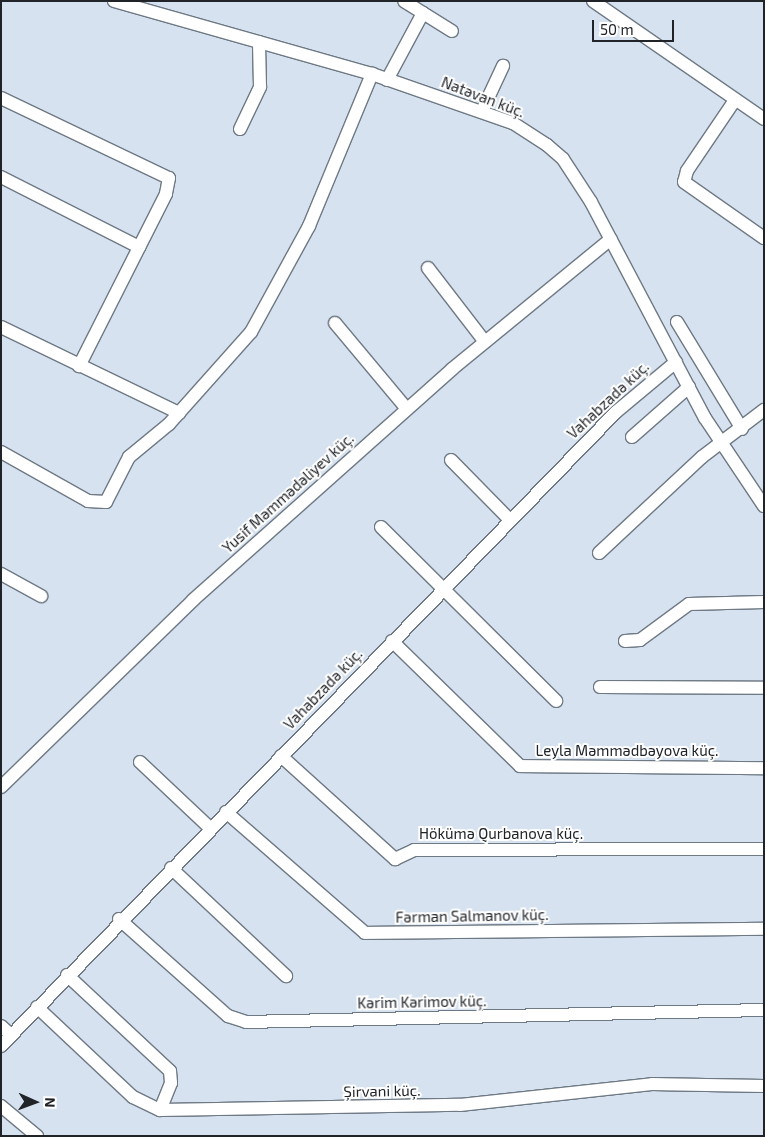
<!DOCTYPE html>
<meta charset="utf-8">
<style>
body{margin:0}
#map{position:relative;width:765px;height:1137px;overflow:hidden;background:#d6e2ef;font-family:"Exo 2",sans-serif}
div>[style]{position:absolute}
[style*='--x']{left:calc(var(--x)*1px);top:calc(var(--y)*1px);width:calc(var(--w)*1px);rotate:calc(var(--a)*1deg)}
.roads{filter:drop-shadow(1px 0 #6e7984) drop-shadow(-1px 0 #6e7984) drop-shadow(0 1px #6e7984) drop-shadow(0 -1px #6e7984)}
.minor>*{height:12px;margin:-6px;padding:0 6px;transform-origin:6px;border-radius:6px;background:#fff}
span{translate:-50% -50%;white-space:nowrap;text-align:center;line-height:1.15;-webkit-text-stroke:4px #fff;paint-order:stroke}
.street-label{font-size:15px;color:#202429}
.frame{position:absolute;inset:0;border:2px solid #202429;pointer-events:none}
.north{position:absolute;left:10px;top:1077px;width:50px;height:50px;-webkit-text-stroke:4px #fff;paint-order:stroke;rotate:92deg;font-size:14px;font-weight:700;line-height:20px;text-align:center;color:#202429}
.north::after{content:'';display:block;margin:auto;width:18px;height:22px;background:#202429;clip-path:polygon(50% 0,100% 100%,50% 72%,0 100%)}
.scale{position:absolute;left:592px;top:20px;width:82px;height:22px;box-sizing:border-box;border:2px solid #202429;border-top:0;padding-left:6px;font-size:15px;line-height:18px;white-space:nowrap;color:#202429;-webkit-text-stroke:4px #fff;paint-order:stroke}
</style>
<div id="map">
<div class="roads">
<div class="minor">
<div style="--x:114;--y:1;--w:268;--a:15.8"></div>
<div style="--x:372;--y:74;--w:149;--a:19.2"></div>
<div style="--x:513;--y:123;--w:40;--a:32.9"></div>
<div style="--x:547;--y:145;--w:21;--a:41"></div>
<div style="--x:563;--y:159;--w:51;--a:56.9"></div>
<div style="--x:591;--y:202;--w:244;--a:62.2"></div>
<div style="--x:705;--y:418;--w:106;--a:56.2"></div>
<div style="--x:593;--y:1;--w:208;--a:34.6"></div>
<div style="--x:423;--y:13;--w:34;--a:32"></div>
<div style="--x:387;--y:80;--w:76;--a:-61.8"></div>
<div style="--x:423;--y:13;--w:22;--a:-148"></div>
<div style="--x:1;--y:98;--w:186;--a:25.5"></div>
<div style="--x:169;--y:178;--w:16;--a:101"></div>
<div style="--x:166;--y:194;--w:193;--a:116.8"></div>
<div style="--x:735;--y:100;--w:86;--a:124.1"></div>
<div style="--x:687;--y:171;--w:11;--a:105"></div>
<div style="--x:684;--y:182;--w:98;--a:35"></div>
<div style="--x:482;--y:111;--w:50;--a:-65"></div>
<div style="--x:240;--y:129;--w:47;--a:-64.5"></div>
<div style="--x:260;--y:87;--w:45;--a:-91.3"></div>
<div style="--x:1;--y:177;--w:155;--a:26.9"></div>
<div style="--x:428;--y:268;--w:93;--a:52.4"></div>
<div style="--x:677;--y:322;--w:125;--a:58.7"></div>
<div style="--x:335;--y:323;--w:112;--a:50.1"></div>
<div style="--x:1;--y:327;--w:198;--a:25.8"></div>
<div style="--x:632;--y:437;--w:76;--a:-41.3"></div>
<div style="--x:1;--y:452;--w:100;--a:29.4"></div>
<div style="--x:88;--y:501;--w:18;--a:3"></div>
<div style="--x:106;--y:502;--w:51;--a:-62.9"></div>
<div style="--x:129;--y:457;--w:52;--a:-39.5"></div>
<div style="--x:169;--y:424;--w:123;--a:-48.3"></div>
<div style="--x:251;--y:332;--w:121;--a:-61.3"></div>
<div style="--x:309;--y:226;--w:165;--a:-67.5"></div>
<div style="--x:451;--y:460;--w:84;--a:45.5"></div>
<div style="--x:381;--y:527;--w:247;--a:44.8"></div>
<div style="--x:599;--y:553;--w:141;--a:-43"></div>
<div style="--x:702;--y:457;--w:78;--a:-37.2"></div>
<div style="--x:1;--y:574;--w:46;--a:28.8"></div>
<div style="--x:392;--y:641;--w:179;--a:44.3"></div>
<div style="--x:520;--y:766;--w:244;--a:0.5"></div>
<div style="--x:625;--y:641;--w:15;--a:-4"></div>
<div style="--x:640;--y:640;--w:61;--a:-36.3"></div>
<div style="--x:689;--y:604;--w:75;--a:-1.5"></div>
<div style="--x:600;--y:687;--w:164;--a:0.3"></div>
<div style="--x:281;--y:756;--w:154;--a:42.1"></div>
<div style="--x:395;--y:859;--w:21;--a:-25"></div>
<div style="--x:414;--y:850;--w:350;--a:-0.2"></div>
<div style="--x:140;--y:762;--w:96;--a:43.3"></div>
<div style="--x:1;--y:787;--w:268;--a:-44.2"></div>
<div style="--x:193;--y:600;--w:347;--a:-41.7"></div>
<div style="--x:452;--y:369;--w:205;--a:-39.3"></div>
<div style="--x:226;--y:812;--w:184;--a:41"></div>
<div style="--x:365;--y:933;--w:399;--a:-0.6"></div>
<div style="--x:171;--y:868;--w:158;--a:43.2"></div>
<div style="--x:119;--y:919;--w:146;--a:41.7"></div>
<div style="--x:228;--y:1016;--w:19;--a:18"></div>
<div style="--x:246;--y:1022;--w:518;--a:-1.33"></div>
<div style="--x:67;--y:975;--w:141;--a:43"></div>
<div style="--x:170;--y:1071;--w:12;--a:85"></div>
<div style="--x:171;--y:1083;--w:29;--a:112"></div>
<div style="--x:37;--y:1007;--w:132;--a:43.2"></div>
<div style="--x:133;--y:1097;--w:30;--a:26"></div>
<div style="--x:160;--y:1110;--w:300;--a:-1"></div>
<div style="--x:460;--y:1105;--w:193;--a:-6.2"></div>
<div style="--x:652;--y:1084;--w:112;--a:1"></div>
<div style="--x:1;--y:1026;--w:13;--a:42"></div>
<div style="--x:1;--y:1046;--w:883;--a:-45.87"></div>
<div style="--x:616;--y:412;--w:78;--a:-39.8"></div>
<div style="--x:1;--y:1106;--w:47;--a:39.8"></div>
</div>
</div>
<div class="street-label">
<span style="left:483px;top:97px;rotate:21deg">Natəvan küç.</span>
<span style="left:608px;top:400px;rotate:-43deg">Vahabzadə küç.</span>
<span style="left:288px;top:493px;rotate:-42deg">Yusif Məmmədəliyev küç.</span>
<span style="left:323px;top:689px;rotate:-46deg">Vahabzadə küç.</span>
<span style="left:627px;top:751px">Leyla Məmmədbəyova küç.</span>
<span style="left:501px;top:834px">Hökümə Qurbanova küç.</span>
<span style="left:472px;top:916px;rotate:-1deg">Fərman Salmanov küç.</span>
<span style="left:422px;top:1002px;rotate:-1deg">Kərim Kərimov küç.</span>
<span style="left:382px;top:1091px;rotate:-1deg">Şirvani küç.</span>
</div>
<div class="frame"></div>
<div class="north">N</div>
<div class="scale">50 m</div>
</div>
